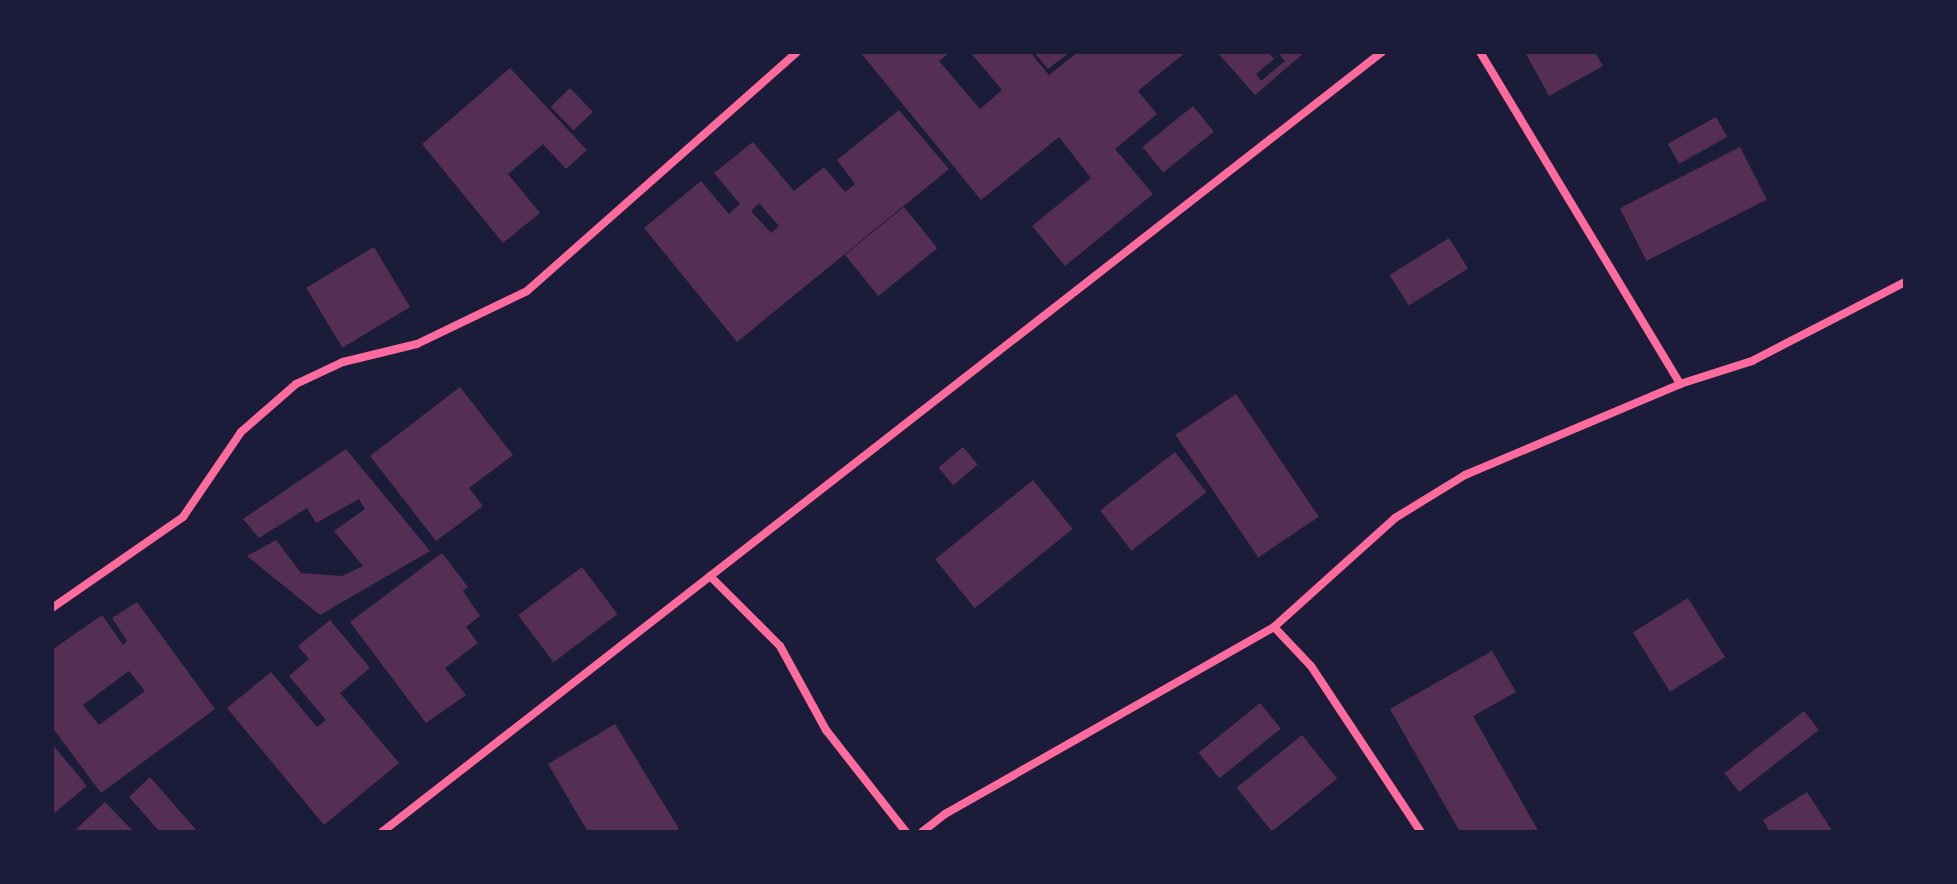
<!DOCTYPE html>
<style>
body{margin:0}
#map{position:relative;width:1957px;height:884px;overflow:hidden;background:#1b1b3a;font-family:Montserrat,sans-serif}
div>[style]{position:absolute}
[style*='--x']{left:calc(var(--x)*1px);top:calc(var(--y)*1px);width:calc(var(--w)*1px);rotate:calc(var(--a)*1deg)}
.building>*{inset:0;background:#542f53;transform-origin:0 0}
.minor>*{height:8px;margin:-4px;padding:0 4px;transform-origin:4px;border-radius:4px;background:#ff6b9d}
span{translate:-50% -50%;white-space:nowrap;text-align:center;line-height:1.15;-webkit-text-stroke:8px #1b1b3a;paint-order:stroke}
.frame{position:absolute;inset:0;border:54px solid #1b1b3a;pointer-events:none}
</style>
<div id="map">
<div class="building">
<div style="clip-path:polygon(860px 52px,950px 52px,939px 61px,980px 109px,1002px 90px,970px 52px,1030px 52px,1049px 75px,1078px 52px,1186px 52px,1138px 91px,1157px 114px,1115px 149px,1153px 194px,1065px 266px,1032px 226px,1091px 178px,1059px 137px,981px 200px)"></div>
<div style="clip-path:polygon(1034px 52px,1070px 52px,1048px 69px)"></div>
<div style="clip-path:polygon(1217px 52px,1268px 52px,1274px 59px,1256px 74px,1261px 81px,1285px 61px,1278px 52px,1305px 52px,1255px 95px)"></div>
<div style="clip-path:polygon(1525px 52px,1595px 52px,1603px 66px,1549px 96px)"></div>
<div style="clip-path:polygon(510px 68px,587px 150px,566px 169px,543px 144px,508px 174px,540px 213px,503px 243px,422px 144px)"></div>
<div style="left:570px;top:88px;width:33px;height:27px;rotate:46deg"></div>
<div style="left:1193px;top:106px;width:33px;height:65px;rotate:51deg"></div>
<div style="clip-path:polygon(evenodd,899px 110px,949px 169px,737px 342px,644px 228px,701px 181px,729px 214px,740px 204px,714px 173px,753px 142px,794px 191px,824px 167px,845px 192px,855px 184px,837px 160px,899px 110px,759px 203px,779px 226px,771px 233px,751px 211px,759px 203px)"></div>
<div style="left:1716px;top:117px;width:23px;height:55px;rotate:61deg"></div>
<div style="left:1740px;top:147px;width:59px;height:135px;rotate:63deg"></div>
<div style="left:904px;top:207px;width:53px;height:76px;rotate:51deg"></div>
<div style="left:1449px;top:238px;width:36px;height:70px;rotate:58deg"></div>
<div style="left:374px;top:247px;width:70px;height:79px;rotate:59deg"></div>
<div style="clip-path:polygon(460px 387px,513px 455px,469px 488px,483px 506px,436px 541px,370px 456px)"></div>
<div style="left:1236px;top:394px;width:148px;height:73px;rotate:56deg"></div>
<div style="left:963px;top:447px;width:23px;height:32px;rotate:50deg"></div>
<div style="clip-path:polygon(346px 449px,430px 551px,320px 615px,247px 556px,276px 540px,301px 573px,342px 576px,363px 566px,334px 531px,365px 509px,359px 499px,316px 523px,307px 508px,259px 538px,243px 519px)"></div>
<div style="left:1175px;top:452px;width:51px;height:95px;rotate:52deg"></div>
<div style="left:1033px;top:480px;width:63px;height:126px;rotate:51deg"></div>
<div style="clip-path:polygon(442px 553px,468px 587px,463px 591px,480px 616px,466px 627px,478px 643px,445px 668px,466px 695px,426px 723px,350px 622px)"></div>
<div style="left:582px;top:567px;width:59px;height:80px;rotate:53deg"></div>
<div style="left:1688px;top:598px;width:70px;height:65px;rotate:58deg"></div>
<div style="clip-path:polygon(evenodd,137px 602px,215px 709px,101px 793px,52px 727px,52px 650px,102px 615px,123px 645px,127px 641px,112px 618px,137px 602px,129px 671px,145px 691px,99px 725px,83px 705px,129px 671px)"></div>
<div style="clip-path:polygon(330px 620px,370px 668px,340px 693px,399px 763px,324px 825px,227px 708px,271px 672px,317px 727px,326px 720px,289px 676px,309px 659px,298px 646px)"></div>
<div style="clip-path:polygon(1492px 651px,1516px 692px,1473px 716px,1539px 832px,1460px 832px,1390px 709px)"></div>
<div style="left:1260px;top:703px;width:33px;height:79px;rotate:51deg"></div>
<div style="left:1804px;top:711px;width:24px;height:101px;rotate:52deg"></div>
<div style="clip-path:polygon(615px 724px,679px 829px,673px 832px,588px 832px,548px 764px)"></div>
<div style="left:1302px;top:735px;width:56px;height:84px;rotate:51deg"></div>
<div style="clip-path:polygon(52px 744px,87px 786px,52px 815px)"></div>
<div style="clip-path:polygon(150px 777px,198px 832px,160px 832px,129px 797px)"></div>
<div style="clip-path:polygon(1807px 792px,1833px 832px,1770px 832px,1763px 820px)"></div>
<div style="clip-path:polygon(105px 802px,134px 832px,73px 832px)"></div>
</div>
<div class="minor">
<div style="--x:1480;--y:52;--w:388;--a:58.9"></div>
<div style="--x:710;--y:576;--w:99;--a:45"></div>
<div style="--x:780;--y:646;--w:96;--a:61.3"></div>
<div style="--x:826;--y:730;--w:130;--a:51.9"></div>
<div style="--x:52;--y:608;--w:160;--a:-34.8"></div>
<div style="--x:183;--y:517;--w:103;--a:-55.7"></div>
<div style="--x:241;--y:432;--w:73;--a:-41.1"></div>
<div style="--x:296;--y:384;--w:52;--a:-25.1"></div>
<div style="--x:343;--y:362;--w:76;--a:-13.7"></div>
<div style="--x:417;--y:344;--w:122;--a:-25.7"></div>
<div style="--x:527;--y:291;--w:361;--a:-41.5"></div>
<div style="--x:1274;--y:627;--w:54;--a:46.5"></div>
<div style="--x:1311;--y:666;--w:199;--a:56.5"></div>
<div style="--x:382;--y:832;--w:1268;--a:-37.95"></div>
<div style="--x:922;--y:832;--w:29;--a:-38"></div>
<div style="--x:945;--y:814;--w:378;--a:-29.6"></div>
<div style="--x:1274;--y:627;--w:163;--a:-42"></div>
<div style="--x:1395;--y:518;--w:82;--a:-31.6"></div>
<div style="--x:1465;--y:475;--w:233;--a:-22.9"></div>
<div style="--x:1680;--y:384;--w:76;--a:-17.7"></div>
<div style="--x:1752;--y:361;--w:172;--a:-27.3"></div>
</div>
<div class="frame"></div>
</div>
